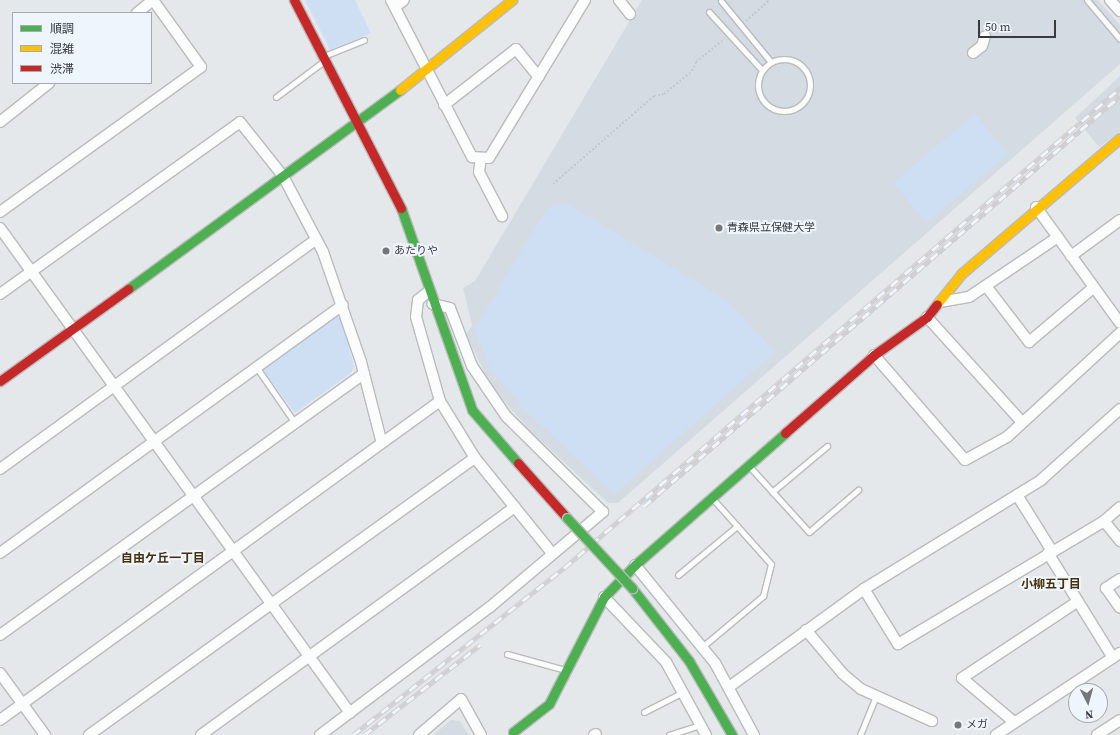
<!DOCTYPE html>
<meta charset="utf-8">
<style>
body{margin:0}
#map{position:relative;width:1120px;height:735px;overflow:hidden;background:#e5e8eb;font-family:"Source Serif 4","Noto Sans JP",serif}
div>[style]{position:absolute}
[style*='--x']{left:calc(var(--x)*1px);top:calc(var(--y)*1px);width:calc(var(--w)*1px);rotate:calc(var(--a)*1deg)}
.built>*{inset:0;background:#d4dbe3}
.green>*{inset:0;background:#cedff4;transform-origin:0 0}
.path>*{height:2px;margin-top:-1px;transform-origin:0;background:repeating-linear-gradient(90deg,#c7c7c9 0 2px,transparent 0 4px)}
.roads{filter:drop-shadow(1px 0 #b9bbbd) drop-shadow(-1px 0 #b9bbbd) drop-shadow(0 1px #b9bbbd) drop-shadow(0 -1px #b9bbbd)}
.lane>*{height:5px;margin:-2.5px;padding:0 2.5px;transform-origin:2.5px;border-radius:2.5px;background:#fbfcfc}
.lane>.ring{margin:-2.5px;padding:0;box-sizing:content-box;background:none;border:5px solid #fbfcfc;border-radius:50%}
.street>*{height:10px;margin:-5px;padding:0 5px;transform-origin:5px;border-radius:5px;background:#fbfcfc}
.fast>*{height:9px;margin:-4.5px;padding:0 4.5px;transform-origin:4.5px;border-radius:4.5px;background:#4caf50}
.slow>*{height:9px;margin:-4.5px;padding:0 4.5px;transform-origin:4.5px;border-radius:4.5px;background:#ffc107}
.jam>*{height:9px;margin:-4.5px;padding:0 4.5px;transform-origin:4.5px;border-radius:4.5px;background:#c62828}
.rail>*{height:4.5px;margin-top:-2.25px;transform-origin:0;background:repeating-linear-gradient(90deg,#eff5fc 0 9px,#d0d0d2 0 18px);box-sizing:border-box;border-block:1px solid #d0d0d2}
.bridges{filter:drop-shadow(1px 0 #b9bbbd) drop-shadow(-1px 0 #b9bbbd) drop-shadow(0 1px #b9bbbd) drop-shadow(0 -1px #b9bbbd)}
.fast-bridge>*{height:9px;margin:-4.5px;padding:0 4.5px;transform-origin:4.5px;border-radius:4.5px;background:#4caf50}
.dots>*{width:11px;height:11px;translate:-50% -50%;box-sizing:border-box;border:2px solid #eff5fc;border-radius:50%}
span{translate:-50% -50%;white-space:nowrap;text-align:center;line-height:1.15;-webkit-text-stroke:4px #eff5fc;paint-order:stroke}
.poi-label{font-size:11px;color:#383a3c}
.left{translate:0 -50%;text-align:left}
.neighbourhood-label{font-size:12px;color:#46300b;font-weight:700}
.legend{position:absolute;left:12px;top:12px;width:140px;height:72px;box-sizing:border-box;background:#eff5fc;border:1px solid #a6aaaf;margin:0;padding:5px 7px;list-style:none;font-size:12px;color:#383a3c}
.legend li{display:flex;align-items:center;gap:8px;height:20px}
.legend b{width:20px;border:1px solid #a6aaaf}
.north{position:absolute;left:1068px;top:683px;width:40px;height:40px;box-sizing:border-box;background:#eff5fc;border:1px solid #a6aaaf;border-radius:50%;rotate:174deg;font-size:11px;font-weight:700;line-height:16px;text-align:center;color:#383a3c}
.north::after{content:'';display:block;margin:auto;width:14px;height:18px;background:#757779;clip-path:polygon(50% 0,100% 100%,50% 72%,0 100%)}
.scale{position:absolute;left:978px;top:20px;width:78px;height:18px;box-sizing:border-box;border:2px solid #383a3c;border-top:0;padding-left:5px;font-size:12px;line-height:14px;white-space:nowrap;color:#383a3c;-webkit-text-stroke:3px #eff5fc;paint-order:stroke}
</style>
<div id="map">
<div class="built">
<div style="clip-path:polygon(642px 0,1098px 0,1120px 25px,1120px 64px,618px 503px,608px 503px,528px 429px,490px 384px,466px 334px,472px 326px,463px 288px,475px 281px)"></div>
<div style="clip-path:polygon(1120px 76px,1120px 132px,1099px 147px,1075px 118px)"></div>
<div style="clip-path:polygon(451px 720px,460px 721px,469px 735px,433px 735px)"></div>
</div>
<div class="green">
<div style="clip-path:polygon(305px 0,355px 0,371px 33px,330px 50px)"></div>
<div style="left:975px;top:114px;width:52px;height:107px;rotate:50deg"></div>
<div style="clip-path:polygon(564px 202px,728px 301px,775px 352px,614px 494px,524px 409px,491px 370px,474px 330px,547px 208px)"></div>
<div style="clip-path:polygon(335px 317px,341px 318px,354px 366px,351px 373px,295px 413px,263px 370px)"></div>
</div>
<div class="path">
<div style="--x:746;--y:21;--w:31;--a:-42"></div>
<div style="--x:553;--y:184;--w:134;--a:-41.1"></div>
<div style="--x:654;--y:96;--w:10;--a:-11"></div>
<div style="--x:664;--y:94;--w:36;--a:-39"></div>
<div style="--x:692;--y:71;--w:10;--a:-66"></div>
<div style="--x:696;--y:62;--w:36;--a:-39"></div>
</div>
<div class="roads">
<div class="lane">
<div style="--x:1087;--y:0;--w:51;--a:49.8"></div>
<div style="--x:721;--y:1;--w:79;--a:50.7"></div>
<div style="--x:709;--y:12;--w:79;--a:47.6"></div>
<div style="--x:324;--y:56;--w:43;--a:-21.8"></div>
<div class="ring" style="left:758px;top:59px;width:47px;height:47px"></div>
<div style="--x:276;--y:97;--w:60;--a:-36.9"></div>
<div style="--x:257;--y:368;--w:67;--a:55.4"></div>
<div style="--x:749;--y:466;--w:89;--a:47.7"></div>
<div style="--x:809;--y:532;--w:65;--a:-40.6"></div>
<div style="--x:772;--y:492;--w:72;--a:-39.9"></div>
<div style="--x:678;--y:575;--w:77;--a:-39.7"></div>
<div style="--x:702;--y:647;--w:80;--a:-39.9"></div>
<div style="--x:763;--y:596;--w:33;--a:-76"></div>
<div style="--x:771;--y:564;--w:89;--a:-131.8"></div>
<div style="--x:507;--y:654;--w:60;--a:15.4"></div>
<div style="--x:644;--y:712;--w:44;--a:-27.1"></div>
<div style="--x:669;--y:735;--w:33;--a:-18"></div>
<div style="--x:860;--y:735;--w:42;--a:-67.7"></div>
</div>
<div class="street">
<div style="--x:391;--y:0;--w:177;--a:62.7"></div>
<div style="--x:472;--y:157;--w:17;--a:3"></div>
<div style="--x:489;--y:158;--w:185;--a:-58.7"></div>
<div style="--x:619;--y:0;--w:18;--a:52"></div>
<div style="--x:1110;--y:0;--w:15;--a:48"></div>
<div style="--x:395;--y:7;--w:11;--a:-38"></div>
<div style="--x:137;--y:13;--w:21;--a:-39"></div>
<div style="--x:973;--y:53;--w:11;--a:-38"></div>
<div style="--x:982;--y:46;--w:10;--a:-73"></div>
<div style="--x:444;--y:105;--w:91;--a:-37.9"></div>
<div style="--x:516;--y:49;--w:36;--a:51"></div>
<div style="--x:0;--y:122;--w:63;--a:-38.5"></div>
<div style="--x:481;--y:158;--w:14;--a:98"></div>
<div style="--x:479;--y:172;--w:50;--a:62.4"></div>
<div style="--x:1036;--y:207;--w:143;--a:54.1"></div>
<div style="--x:0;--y:212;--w:248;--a:-35.8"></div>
<div style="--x:201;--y:67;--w:82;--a:-125.6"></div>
<div style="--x:0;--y:228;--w:598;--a:54.18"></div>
<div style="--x:1071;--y:256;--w:61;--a:-36.3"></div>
<div style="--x:986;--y:286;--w:71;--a:52.5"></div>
<div style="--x:1029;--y:342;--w:85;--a:-40.2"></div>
<div style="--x:0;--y:294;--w:295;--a:-35.6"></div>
<div style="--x:240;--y:122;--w:69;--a:51.5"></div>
<div style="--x:283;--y:176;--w:86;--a:62.2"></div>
<div style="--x:323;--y:252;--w:116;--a:70.9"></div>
<div style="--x:361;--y:362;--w:81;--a:75.6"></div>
<div style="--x:940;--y:302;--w:29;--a:-10"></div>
<div style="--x:969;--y:297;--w:107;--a:-34"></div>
<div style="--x:927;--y:317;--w:142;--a:47.9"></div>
<div style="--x:874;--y:355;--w:139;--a:49.1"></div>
<div style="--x:965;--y:460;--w:48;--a:-28.7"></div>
<div style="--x:1007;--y:437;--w:154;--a:-42.6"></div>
<div style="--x:440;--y:401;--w:67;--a:58.4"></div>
<div style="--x:475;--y:458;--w:122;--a:51"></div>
<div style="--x:0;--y:469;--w:391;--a:-36"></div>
<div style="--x:1017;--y:495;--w:66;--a:58"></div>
<div style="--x:1104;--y:521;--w:26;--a:51"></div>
<div style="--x:0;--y:553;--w:423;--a:-35.9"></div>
<div style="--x:1048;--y:553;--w:123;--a:58.2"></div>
<div style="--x:635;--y:565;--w:127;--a:50.8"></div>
<div style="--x:715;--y:663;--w:82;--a:61.6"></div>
<div style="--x:1120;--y:579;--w:17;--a:147"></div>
<div style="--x:1106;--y:588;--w:24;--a:55"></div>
<div style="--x:864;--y:589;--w:65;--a:58.3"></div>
<div style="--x:898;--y:644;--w:240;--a:-30.8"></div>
<div style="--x:1104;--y:521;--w:21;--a:-41"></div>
<div style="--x:604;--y:597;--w:90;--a:46.4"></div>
<div style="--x:666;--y:662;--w:83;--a:61.3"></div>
<div style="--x:806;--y:630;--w:57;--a:49.9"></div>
<div style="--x:843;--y:674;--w:23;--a:40"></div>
<div style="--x:861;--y:689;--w:78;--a:24.3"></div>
<div style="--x:0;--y:635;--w:448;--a:-35.7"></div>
<div style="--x:0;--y:673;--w:77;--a:54"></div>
<div style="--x:729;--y:687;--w:167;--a:-36"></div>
<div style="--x:864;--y:589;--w:208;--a:-31.6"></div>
<div style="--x:1041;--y:480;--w:106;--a:-41.9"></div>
<div style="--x:0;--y:720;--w:543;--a:-35.94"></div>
<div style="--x:440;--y:401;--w:87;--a:-105.9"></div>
<div style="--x:416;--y:317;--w:17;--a:-83"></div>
<div style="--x:418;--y:300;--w:13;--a:-39"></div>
<div style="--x:1014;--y:722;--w:68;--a:-139.8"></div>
<div style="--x:962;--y:678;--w:138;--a:-33.5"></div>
<div style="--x:89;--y:735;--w:475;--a:-35.7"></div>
<div style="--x:201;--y:735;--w:388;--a:-36"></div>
<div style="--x:320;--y:735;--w:213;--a:-37"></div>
<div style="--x:490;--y:607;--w:148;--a:-40.1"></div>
<div style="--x:603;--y:512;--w:136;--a:-135.3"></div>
<div style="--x:506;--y:416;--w:60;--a:-124.2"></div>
<div style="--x:472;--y:366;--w:62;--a:-110.8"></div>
<div style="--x:450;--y:308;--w:18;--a:-167"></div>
<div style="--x:419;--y:735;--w:55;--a:-40.6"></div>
<div style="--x:461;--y:699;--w:41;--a:60.9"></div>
<div style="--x:594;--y:735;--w:2;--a:-27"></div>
<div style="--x:996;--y:735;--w:149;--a:-33.5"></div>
<div style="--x:1097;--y:735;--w:27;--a:-33"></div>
</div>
<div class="fast">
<div style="--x:401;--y:208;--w:214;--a:70.6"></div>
<div style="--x:472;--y:410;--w:70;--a:49"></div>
<div style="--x:128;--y:289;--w:337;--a:-36.2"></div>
<div style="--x:632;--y:588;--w:93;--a:52"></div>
<div style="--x:689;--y:661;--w:86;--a:59.8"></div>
<div style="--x:513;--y:732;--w:46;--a:-37.9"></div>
<div style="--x:549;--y:704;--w:120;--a:-62.8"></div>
<div style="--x:604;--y:597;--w:45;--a:-45.9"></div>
<div style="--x:635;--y:565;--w:200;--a:-41.3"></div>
</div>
<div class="slow">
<div style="--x:400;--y:90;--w:144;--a:-38.8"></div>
<div style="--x:937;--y:304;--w:38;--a:-51"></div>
<div style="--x:961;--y:274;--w:209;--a:-40.5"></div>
</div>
<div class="jam">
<div style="--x:294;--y:0;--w:234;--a:62.8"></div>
<div style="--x:0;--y:381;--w:158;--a:-35.7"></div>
<div style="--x:785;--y:433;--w:118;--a:-41.2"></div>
<div style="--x:874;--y:355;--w:65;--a:-35.6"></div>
<div style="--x:927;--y:317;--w:16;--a:-52"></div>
<div style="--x:518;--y:463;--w:74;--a:48.3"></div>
</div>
</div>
<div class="rail">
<div style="--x:644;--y:506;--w:628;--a:-40.74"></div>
<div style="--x:353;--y:735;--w:269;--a:-38.4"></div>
<div style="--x:564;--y:568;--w:735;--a:-40.8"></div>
<div style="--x:364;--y:735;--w:147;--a:-37.8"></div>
</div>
<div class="bridges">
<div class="fast-bridge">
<div style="--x:567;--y:518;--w:96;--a:47.1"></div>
</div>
</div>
<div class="dots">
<div style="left:719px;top:228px;background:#757779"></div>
<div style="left:386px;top:251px;background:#757779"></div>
<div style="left:958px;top:725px;background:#757779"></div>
</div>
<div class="poi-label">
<span class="left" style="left:727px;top:228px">青森県立保健大学</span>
<span class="left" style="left:394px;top:251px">あたりや</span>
<span class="left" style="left:966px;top:725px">メガ</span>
</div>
<div class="neighbourhood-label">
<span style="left:163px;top:559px">自由ケ丘一丁目</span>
<span style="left:1051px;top:585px">小柳五丁目</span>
</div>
<ul class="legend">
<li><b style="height:5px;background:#4caf50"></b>順調</li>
<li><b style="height:5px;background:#ffc107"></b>混雑</li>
<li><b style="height:5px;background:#c62828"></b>渋滞</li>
</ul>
<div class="north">N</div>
<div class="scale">50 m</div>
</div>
